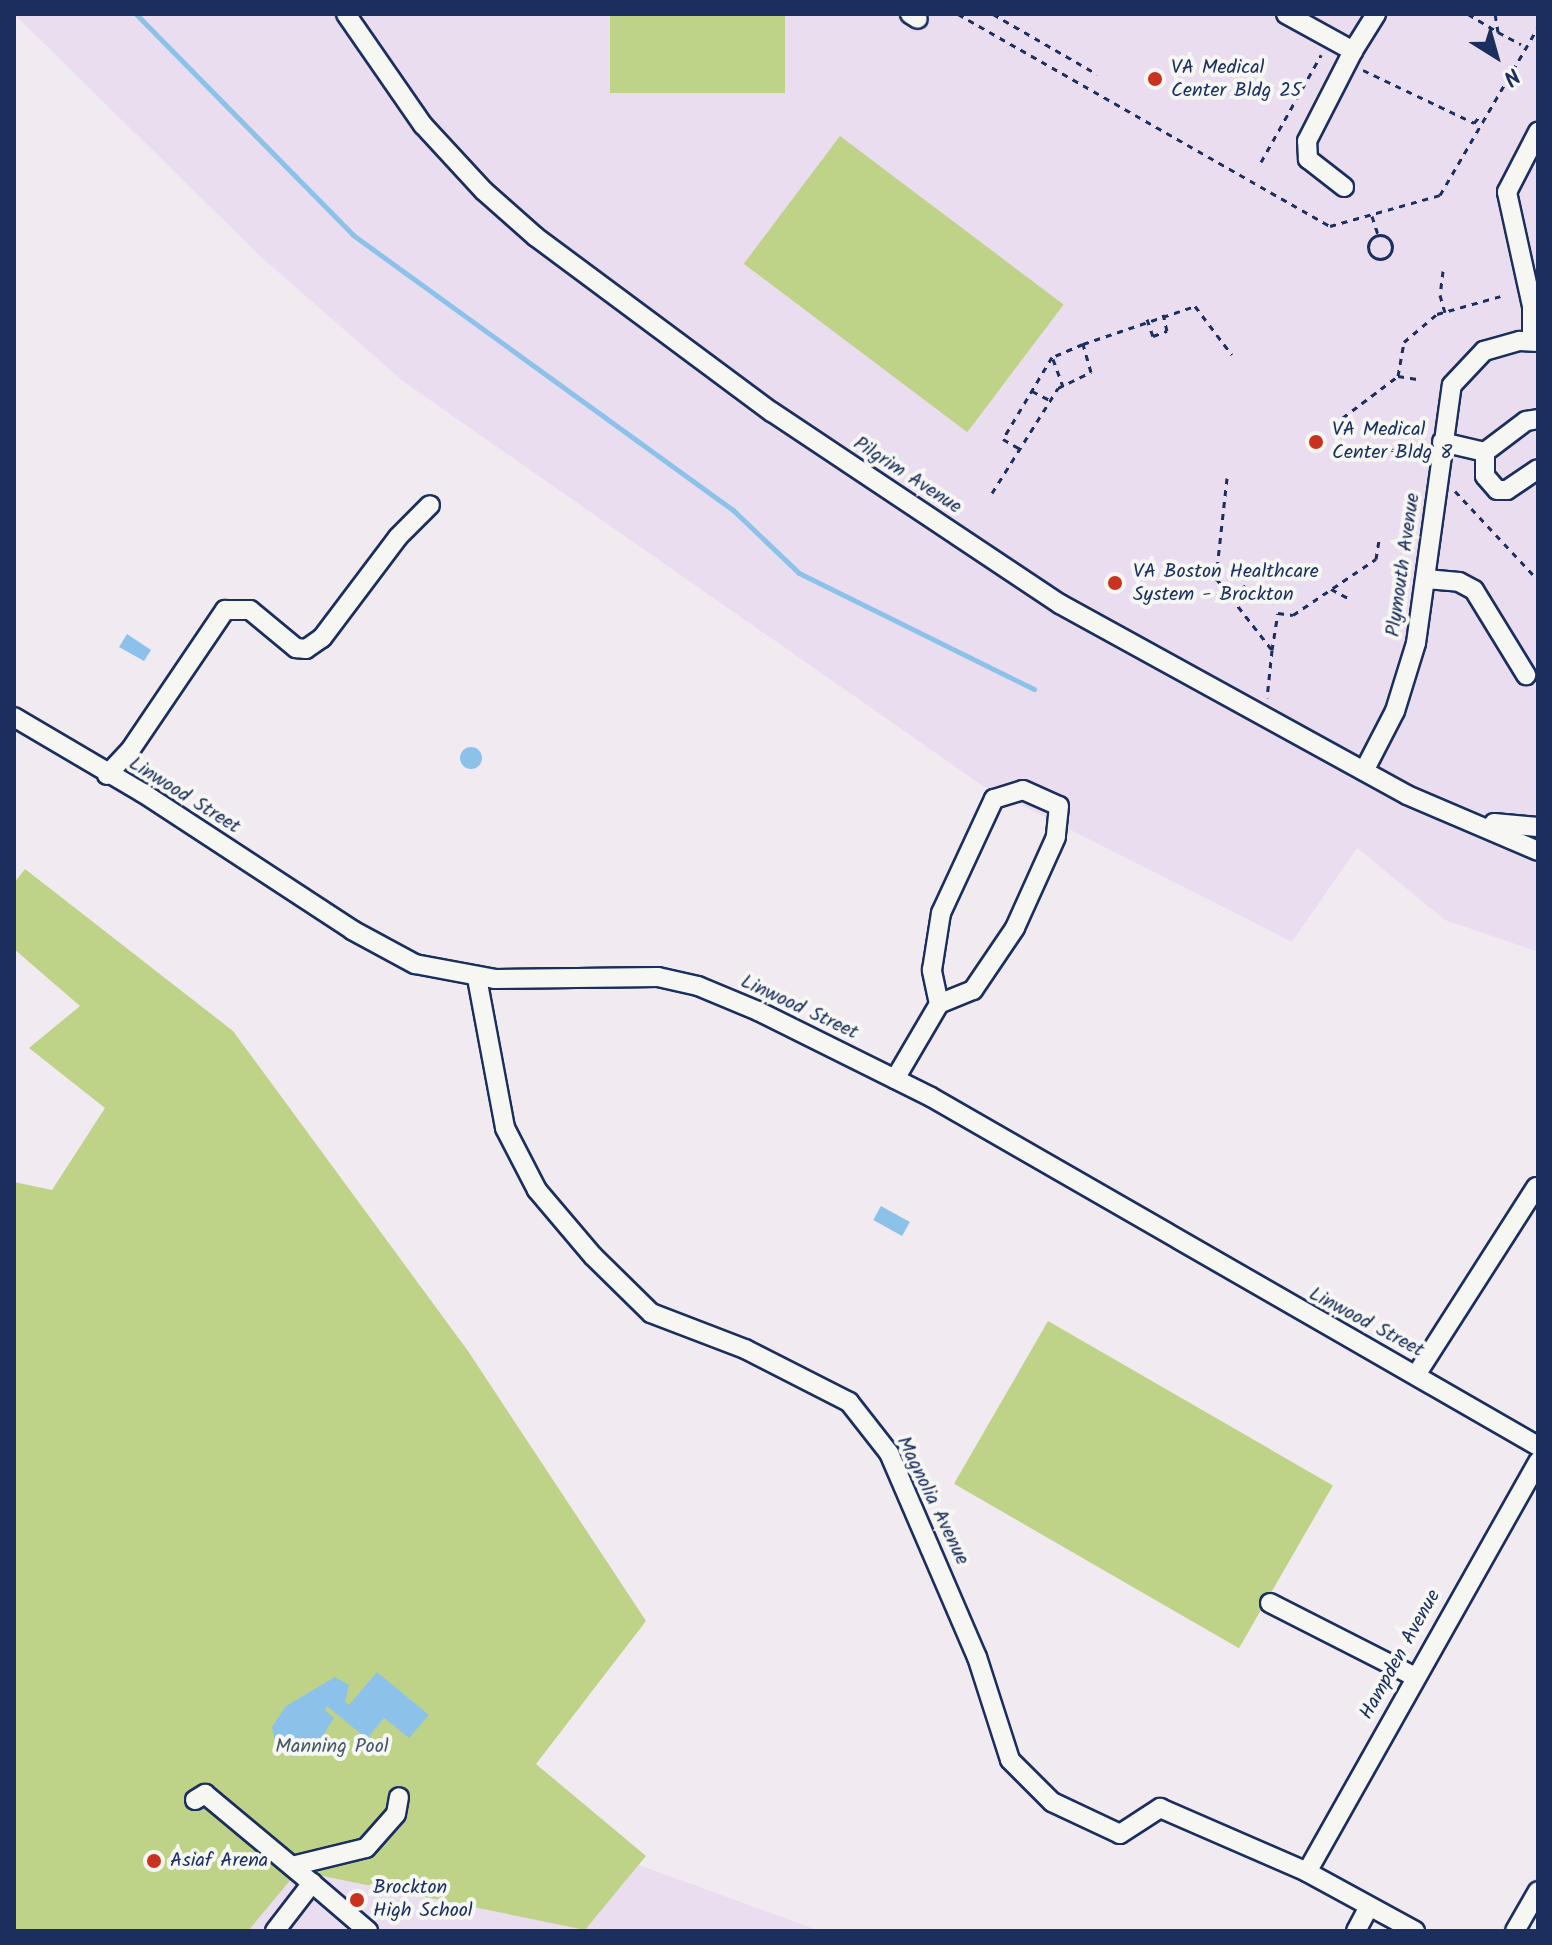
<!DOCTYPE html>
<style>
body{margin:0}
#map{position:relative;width:1552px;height:1945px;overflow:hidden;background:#f1ebf1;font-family:Kalam,sans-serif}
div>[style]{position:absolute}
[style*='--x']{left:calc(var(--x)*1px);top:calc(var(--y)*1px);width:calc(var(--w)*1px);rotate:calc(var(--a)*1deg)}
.built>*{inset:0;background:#eaddef}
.green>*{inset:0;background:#bfd388;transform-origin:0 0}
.water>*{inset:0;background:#8cc2ea;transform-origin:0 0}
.round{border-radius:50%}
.stream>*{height:5px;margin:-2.5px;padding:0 2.5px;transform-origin:2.5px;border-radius:2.5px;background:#8cc2ea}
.path>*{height:3px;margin-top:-1.5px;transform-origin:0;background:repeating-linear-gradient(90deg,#1b2f5e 0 6px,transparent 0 12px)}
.path>.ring{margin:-1.5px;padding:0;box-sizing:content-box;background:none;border:3px solid #1b2f5e;border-radius:50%}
.roads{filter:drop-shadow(2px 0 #1b2f5e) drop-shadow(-2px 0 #1b2f5e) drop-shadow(0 2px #1b2f5e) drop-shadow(0 -2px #1b2f5e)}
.minor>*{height:18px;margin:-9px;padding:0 9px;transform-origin:9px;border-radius:9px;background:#f6f6f2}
.dots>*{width:22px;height:22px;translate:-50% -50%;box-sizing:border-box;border:4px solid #f6f6f2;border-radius:50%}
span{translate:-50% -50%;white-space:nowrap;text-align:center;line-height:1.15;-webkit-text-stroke:8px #f6f6f2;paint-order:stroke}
.poi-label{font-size:20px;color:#1b2f5e}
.left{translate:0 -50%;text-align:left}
.street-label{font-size:20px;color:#1b2f5e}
.park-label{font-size:20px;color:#445868}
.frame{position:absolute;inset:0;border:16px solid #1b2f5e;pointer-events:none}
.north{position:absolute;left:1456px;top:16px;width:80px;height:80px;-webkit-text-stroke:6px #f6f6f2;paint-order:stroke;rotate:143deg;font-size:22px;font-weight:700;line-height:32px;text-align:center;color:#1b2f5e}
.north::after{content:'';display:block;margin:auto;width:28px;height:36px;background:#1b2f5e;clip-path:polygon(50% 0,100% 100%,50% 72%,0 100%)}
</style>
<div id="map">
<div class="built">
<div style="clip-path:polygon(14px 14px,1538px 14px,1538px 952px,1445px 920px,1357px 848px,1292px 942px,980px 784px,404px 382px,261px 257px)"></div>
<div style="clip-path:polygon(639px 1865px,820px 1931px,248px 1931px,298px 1871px,585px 1930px)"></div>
</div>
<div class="green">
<div style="left:610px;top:14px;width:175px;height:79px"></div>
<div style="left:840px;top:136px;width:280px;height:160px;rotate:37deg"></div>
<div style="clip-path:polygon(25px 869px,233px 1031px,468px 1351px,646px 1621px,536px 1764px,646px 1856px,585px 1930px,298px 1871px,248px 1931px,14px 1931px,14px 1182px,52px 1190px,105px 1108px,29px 1048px,80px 1006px,14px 949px,14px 883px)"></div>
<div style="left:1048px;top:1321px;width:329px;height:188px;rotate:30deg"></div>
</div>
<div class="water">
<div style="clip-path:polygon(127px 634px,151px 650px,144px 661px,119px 647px)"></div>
<div class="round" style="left:460px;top:747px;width:22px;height:22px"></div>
<div style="left:881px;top:1206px;width:33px;height:16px;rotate:29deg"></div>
<div style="clip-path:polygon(377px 1672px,429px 1715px,409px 1738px,384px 1718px,367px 1739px,327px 1706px,325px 1710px,334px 1718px,315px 1748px,294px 1757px,277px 1750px,272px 1727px,286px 1706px,335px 1677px,349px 1685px,345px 1702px,349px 1705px)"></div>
</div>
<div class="stream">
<div style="--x:136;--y:14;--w:310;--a:45.5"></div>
<div style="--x:353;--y:235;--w:469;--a:35.9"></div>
<div style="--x:733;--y:510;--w:91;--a:43.7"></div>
<div style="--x:799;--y:573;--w:262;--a:26.3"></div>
</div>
<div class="path">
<div style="--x:958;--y:14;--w:428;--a:29.7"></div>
<div style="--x:1330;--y:226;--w:114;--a:-15.7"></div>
<div style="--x:1440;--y:195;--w:194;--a:-59.7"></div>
<div style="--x:993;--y:14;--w:120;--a:30"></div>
<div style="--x:1468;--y:14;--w:35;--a:31"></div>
<div style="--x:1498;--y:32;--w:18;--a:-99"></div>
<div style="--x:1498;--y:32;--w:26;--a:28"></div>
<div style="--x:1363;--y:70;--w:123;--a:25.5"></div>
<div style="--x:1474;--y:123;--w:8;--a:-50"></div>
<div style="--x:1261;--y:162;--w:123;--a:-60.7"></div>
<div style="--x:1372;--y:216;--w:20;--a:72"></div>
<div class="ring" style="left:1368px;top:235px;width:21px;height:21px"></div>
<div style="--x:1443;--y:271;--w:24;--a:97"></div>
<div style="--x:1440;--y:295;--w:18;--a:74"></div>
<div style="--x:1147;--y:319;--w:18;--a:71"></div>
<div style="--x:1153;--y:336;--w:15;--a:-20"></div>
<div style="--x:1167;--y:331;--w:17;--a:-103"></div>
<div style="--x:1083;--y:344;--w:118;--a:-18.7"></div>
<div style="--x:1195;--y:306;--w:61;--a:52.9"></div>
<div style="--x:1053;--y:359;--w:29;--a:70"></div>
<div style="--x:1398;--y:376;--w:24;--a:9"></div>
<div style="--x:1032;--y:391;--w:20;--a:27"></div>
<div style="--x:1333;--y:425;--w:81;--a:-37"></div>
<div style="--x:1398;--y:376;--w:35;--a:-80"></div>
<div style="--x:1404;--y:342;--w:43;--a:-40.3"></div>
<div style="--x:1437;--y:314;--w:66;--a:-15.7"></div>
<div style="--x:1354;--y:446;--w:61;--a:5.6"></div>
<div style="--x:1227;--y:478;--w:101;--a:96.3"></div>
<div style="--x:1216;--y:578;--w:91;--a:52.1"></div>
<div style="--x:1272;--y:650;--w:48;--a:95.9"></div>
<div style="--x:1455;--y:491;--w:122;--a:47"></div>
<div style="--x:992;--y:493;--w:124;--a:-57.8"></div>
<div style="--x:1058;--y:388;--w:37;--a:-26"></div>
<div style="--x:1091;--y:372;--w:29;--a:-106"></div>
<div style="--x:1083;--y:344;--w:34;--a:157"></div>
<div style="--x:1052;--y:357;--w:96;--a:120.9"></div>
<div style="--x:1003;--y:439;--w:20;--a:30"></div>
<div style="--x:1331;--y:589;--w:19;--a:28"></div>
<div style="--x:1230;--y:595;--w:23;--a:-31"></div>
<div style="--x:1272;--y:650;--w:37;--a:-81"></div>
<div style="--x:1278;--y:613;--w:15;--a:8"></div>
<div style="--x:1293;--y:615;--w:100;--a:-34"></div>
<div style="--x:1376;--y:559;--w:18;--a:-81"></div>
</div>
<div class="roads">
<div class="minor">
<div style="--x:346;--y:14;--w:135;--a:55.3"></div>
<div style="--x:423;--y:125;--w:90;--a:47.3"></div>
<div style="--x:484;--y:191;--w:69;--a:41.5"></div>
<div style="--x:536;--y:237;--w:294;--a:36.6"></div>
<div style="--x:772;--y:412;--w:346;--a:33.7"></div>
<div style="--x:1060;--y:604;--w:396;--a:28.8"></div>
<div style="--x:1407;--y:795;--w:142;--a:23.1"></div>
<div style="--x:910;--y:14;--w:9;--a:32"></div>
<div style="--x:1286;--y:14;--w:77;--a:28.9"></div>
<div style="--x:1353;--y:51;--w:44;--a:-58.1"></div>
<div style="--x:1344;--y:187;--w:46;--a:-142.1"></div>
<div style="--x:1308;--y:159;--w:18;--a:-93"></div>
<div style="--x:1307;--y:141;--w:101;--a:-62.9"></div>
<div style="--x:1532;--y:341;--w:35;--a:-90"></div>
<div style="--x:1532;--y:306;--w:117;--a:-102.4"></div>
<div style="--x:1507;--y:192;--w:68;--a:-62.7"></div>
<div style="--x:1442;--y:442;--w:44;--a:13.1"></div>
<div style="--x:1485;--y:452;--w:51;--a:-37.1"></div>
<div style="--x:1526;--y:421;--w:12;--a:-9"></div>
<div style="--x:1485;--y:452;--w:24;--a:90"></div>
<div style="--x:1485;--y:476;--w:18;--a:49"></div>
<div style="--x:1497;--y:490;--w:10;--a:0"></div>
<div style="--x:1507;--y:490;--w:37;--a:-34"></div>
<div style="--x:1426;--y:579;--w:33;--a:5"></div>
<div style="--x:1459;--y:582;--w:17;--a:28"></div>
<div style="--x:1474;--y:590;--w:100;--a:58.5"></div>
<div style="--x:14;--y:717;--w:150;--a:30.5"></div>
<div style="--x:143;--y:793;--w:250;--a:33.2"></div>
<div style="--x:352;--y:930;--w:72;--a:28.4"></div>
<div style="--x:415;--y:964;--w:81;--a:10.6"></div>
<div style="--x:495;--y:979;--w:163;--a:-0.7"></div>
<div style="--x:658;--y:977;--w:41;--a:12.7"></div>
<div style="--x:698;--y:986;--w:65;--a:22.6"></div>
<div style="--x:758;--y:1011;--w:193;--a:26.4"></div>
<div style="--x:931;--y:1097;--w:700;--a:29.9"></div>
<div style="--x:1364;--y:771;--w:68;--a:-62.7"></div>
<div style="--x:1395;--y:711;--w:71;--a:-72.8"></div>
<div style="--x:1416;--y:643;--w:260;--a:-82.1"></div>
<div style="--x:1452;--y:385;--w:47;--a:-46.7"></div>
<div style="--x:1484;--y:351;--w:37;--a:-16"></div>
<div style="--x:1520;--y:341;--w:18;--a:3"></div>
<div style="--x:107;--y:775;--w:35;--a:-47"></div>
<div style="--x:131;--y:749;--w:168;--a:-55.9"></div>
<div style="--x:225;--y:610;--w:25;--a:0"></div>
<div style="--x:250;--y:610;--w:60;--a:39.6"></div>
<div style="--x:296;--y:648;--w:10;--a:6"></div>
<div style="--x:306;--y:649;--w:19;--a:-35"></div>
<div style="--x:322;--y:638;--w:126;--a:-53"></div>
<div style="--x:398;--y:537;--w:45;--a:-45"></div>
<div style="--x:1494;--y:823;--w:44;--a:5.2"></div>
<div style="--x:477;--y:978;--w:153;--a:79.4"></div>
<div style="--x:505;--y:1128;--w:70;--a:62.7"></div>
<div style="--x:537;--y:1190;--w:87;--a:49.7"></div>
<div style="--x:593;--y:1256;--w:81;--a:44.5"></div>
<div style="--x:651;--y:1313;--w:101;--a:21"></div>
<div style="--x:745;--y:1349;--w:117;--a:27"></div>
<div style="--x:849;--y:1402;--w:65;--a:51.9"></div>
<div style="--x:889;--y:1453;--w:222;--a:66.7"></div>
<div style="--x:977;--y:1657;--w:108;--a:72.2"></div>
<div style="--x:1010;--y:1760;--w:59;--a:45"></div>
<div style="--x:1052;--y:1802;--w:75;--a:25.2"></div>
<div style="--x:1120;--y:1834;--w:48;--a:-33"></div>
<div style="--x:1160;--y:1808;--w:160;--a:23.5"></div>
<div style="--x:1307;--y:1872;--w:123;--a:28.6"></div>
<div style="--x:895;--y:1079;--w:87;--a:-59.6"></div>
<div style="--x:939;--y:1004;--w:35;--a:-102"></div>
<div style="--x:932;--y:970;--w:58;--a:-81"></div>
<div style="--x:941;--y:913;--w:126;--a:-65.1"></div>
<div style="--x:994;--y:799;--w:30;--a:-17"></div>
<div style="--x:1023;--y:790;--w:39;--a:24"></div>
<div style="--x:1059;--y:806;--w:31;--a:96"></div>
<div style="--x:1056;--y:837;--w:100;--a:114.3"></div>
<div style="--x:1015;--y:928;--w:75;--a:124.1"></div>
<div style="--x:973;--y:990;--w:37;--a:158"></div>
<div style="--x:1416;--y:1375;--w:223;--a:-57.4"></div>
<div style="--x:1270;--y:1603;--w:161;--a:27"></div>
<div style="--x:195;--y:1800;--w:12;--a:-31"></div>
<div style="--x:205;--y:1794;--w:139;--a:39.8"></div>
<div style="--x:292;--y:1866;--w:76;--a:-13.7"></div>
<div style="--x:366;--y:1848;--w:45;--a:-48.6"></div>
<div style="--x:396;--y:1814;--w:17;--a:-80"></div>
<div style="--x:1307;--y:1872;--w:471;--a:-60.6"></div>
<div style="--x:275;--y:1931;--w:61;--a:-52.4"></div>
<div style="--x:312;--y:1883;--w:74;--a:40.6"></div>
<div style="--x:1356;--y:1931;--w:27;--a:-62"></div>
<div style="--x:1515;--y:1931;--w:46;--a:-60.1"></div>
</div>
</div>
<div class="dots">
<div style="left:1155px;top:79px;background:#c8321e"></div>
<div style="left:1316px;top:442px;background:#c8321e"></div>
<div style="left:1115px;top:583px;background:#c8321e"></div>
<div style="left:154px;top:1861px;background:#c8321e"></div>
<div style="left:357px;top:1900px;background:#c8321e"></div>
</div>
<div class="poi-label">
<span class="left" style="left:1171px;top:80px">VA Medical<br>Center Bldg 25</span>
<span class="left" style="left:1332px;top:442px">VA Medical<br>Center Bldg 8</span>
<span class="left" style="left:1133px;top:584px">VA Boston Healthcare<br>System - Brockton</span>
<span class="left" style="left:170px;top:1861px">Asiaf Arena</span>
<span class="left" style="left:373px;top:1900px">Brockton<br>High School</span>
</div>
<div class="street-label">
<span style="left:907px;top:476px;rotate:33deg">Pilgrim Avenue</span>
<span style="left:1404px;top:565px;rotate:-82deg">Plymouth Avenue</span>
<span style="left:184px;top:796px;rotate:32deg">Linwood Street</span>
<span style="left:799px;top:1008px;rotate:25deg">Linwood Street</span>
<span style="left:1366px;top:1323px;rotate:28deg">Linwood Street</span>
<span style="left:932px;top:1501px;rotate:64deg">Magnolia Avenue</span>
<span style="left:1401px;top:1655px;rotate:-61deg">Hampden Avenue</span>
</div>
<div class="park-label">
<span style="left:332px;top:1747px">Manning Pool</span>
</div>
<div class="frame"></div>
<div class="north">N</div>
</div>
